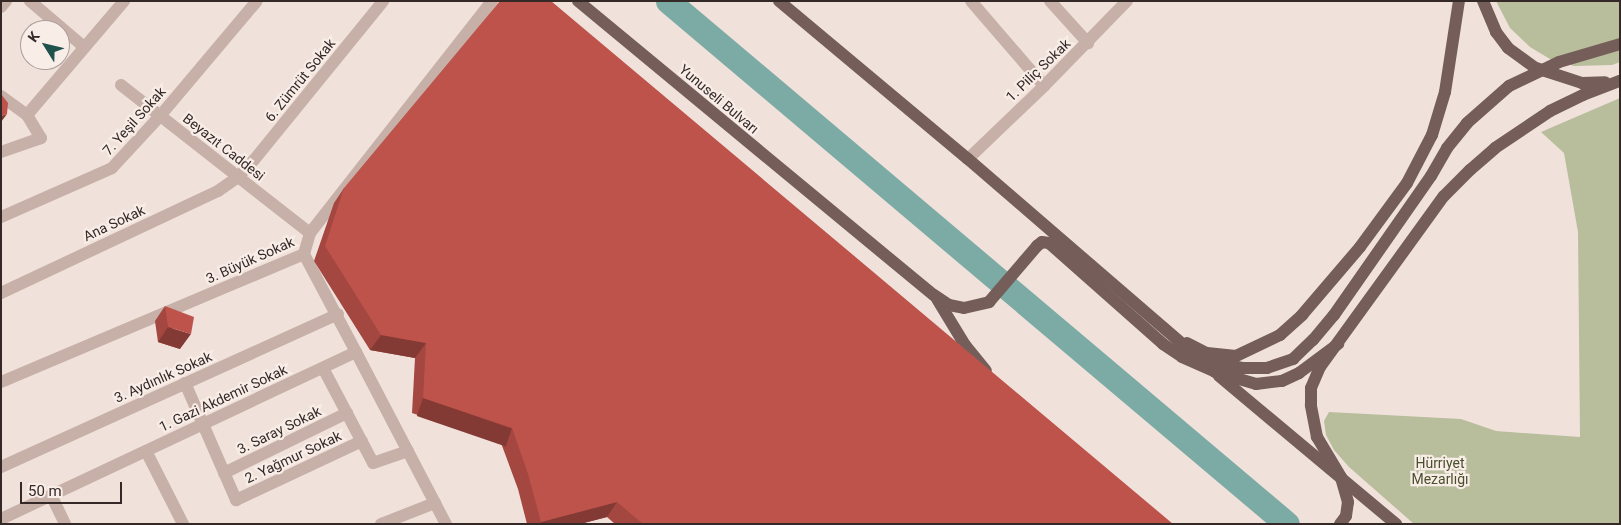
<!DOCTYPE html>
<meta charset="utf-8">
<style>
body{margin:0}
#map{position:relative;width:1621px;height:525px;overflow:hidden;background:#f0e2db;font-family:Roboto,sans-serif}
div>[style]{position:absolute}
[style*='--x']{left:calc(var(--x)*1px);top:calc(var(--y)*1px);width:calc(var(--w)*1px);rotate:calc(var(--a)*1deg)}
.green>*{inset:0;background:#b8bd9c}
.river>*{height:25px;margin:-12.5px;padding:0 12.5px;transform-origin:12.5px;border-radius:12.5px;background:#7caaa4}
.street>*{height:12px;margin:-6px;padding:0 6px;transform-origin:6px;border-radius:6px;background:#c7b0a8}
.primary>*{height:12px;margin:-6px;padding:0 6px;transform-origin:6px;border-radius:6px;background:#755e59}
.primary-bridge>*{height:12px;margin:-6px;padding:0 6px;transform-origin:6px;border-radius:6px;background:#755e59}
.wall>*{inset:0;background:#a34740}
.shaded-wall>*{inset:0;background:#843a34;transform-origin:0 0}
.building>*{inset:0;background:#bd534b}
span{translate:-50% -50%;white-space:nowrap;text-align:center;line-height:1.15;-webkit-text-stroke:4.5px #f8ede7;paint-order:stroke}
.street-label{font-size:14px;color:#342927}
.park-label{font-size:14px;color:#4a502d}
.frame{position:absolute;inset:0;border:2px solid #342927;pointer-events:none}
.north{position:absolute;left:20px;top:20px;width:50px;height:50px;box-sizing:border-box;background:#f8ede7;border:1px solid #aa9f9a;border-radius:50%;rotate:306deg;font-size:14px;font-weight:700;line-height:20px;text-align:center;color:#342927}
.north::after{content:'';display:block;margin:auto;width:18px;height:22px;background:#20524c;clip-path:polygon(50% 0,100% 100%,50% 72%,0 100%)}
.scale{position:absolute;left:20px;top:482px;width:102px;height:22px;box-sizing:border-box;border:2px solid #342927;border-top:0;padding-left:6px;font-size:15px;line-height:18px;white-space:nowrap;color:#342927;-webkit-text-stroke:4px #f8ede7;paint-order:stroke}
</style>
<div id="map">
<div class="green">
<div style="clip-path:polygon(1496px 1px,1620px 1px,1620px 62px,1612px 65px,1574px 66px,1550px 59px,1530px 47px,1510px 28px)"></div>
<div style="clip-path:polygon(1620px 98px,1620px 524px,1414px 524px,1349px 467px,1334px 450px,1326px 435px,1324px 421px,1329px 412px,1461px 419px,1496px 431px,1580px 437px,1578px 232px,1564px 153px,1541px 132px)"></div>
</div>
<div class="river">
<div style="--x:668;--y:1;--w:810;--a:40.19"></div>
</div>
<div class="street">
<div style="--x:30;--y:1;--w:71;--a:40.4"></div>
<div style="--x:971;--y:1;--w:112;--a:49.3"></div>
<div style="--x:1050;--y:1;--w:57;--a:47.9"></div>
<div style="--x:1;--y:7;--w:8;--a:-50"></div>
<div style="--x:121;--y:85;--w:240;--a:38.1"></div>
<div style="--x:1;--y:96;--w:32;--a:36"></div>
<div style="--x:27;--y:115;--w:27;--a:59"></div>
<div style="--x:41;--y:138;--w:42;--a:160.7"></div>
<div style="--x:27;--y:115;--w:150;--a:-49.6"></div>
<div style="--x:968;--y:159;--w:105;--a:-43.8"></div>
<div style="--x:1044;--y:86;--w:119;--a:-45.7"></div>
<div style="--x:1;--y:217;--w:121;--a:-23.8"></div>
<div style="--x:112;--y:168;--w:71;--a:-47.3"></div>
<div style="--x:160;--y:116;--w:150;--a:-49.9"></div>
<div style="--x:1;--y:293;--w:240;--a:-25.2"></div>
<div style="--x:218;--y:191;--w:24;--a:-35"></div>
<div style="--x:238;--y:177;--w:23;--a:-47"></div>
<div style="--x:254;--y:160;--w:205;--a:-50.9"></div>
<div style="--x:356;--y:352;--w:194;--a:62.4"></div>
<div style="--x:323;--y:368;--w:107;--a:62.2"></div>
<div style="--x:373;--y:463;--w:37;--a:-19"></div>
<div style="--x:1;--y:382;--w:329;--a:-22.9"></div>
<div style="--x:304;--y:254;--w:22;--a:-74"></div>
<div style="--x:310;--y:233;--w:295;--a:-51.9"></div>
<div style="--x:185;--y:383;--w:128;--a:66.4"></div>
<div style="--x:236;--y:500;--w:139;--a:-25.1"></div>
<div style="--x:146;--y:451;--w:82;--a:63.1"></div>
<div style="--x:1;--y:467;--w:370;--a:-24.4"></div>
<div style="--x:224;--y:473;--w:137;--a:-26"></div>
<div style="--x:51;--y:495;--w:32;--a:64"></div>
<div style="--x:1;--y:519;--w:392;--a:-25.2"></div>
<div style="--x:356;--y:352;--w:111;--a:-118"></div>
<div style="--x:381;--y:524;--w:58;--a:-21.3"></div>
</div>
<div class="primary">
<div style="--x:578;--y:1;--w:462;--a:39.6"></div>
<div style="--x:934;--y:295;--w:18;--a:34"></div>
<div style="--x:949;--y:305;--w:15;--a:11"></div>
<div style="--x:964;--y:308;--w:26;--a:-13"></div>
<div style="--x:989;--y:302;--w:74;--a:-49.4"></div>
<div style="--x:1037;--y:246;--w:6;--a:-39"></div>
<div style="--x:1042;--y:242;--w:7;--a:8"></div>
<div style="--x:1049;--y:243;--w:152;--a:41.5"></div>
<div style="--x:1163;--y:344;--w:23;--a:34"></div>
<div style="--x:1182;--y:357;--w:36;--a:24"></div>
<div style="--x:1215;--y:372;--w:43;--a:16.3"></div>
<div style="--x:1256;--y:384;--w:26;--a:-7"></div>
<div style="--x:1282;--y:381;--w:19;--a:-25"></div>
<div style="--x:1299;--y:373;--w:49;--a:-36.6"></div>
<div style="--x:779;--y:1;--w:246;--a:39.9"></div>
<div style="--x:968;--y:159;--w:309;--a:40.8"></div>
<div style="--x:1483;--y:1;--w:34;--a:67"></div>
<div style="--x:1496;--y:32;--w:20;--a:53"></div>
<div style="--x:1508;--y:48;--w:34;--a:36"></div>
<div style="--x:1536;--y:68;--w:48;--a:18.1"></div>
<div style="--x:1582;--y:83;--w:23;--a:-2"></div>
<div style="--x:937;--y:299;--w:54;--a:58.7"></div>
<div style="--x:965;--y:345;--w:33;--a:51"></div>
<div style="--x:1187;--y:343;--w:22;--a:27"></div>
<div style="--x:1207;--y:353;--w:29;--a:6"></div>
<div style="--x:1236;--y:356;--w:49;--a:-25.5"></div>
<div style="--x:1280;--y:335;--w:30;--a:-42"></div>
<div style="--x:1302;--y:315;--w:89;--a:-49.5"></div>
<div style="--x:1360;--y:247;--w:79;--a:-53.7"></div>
<div style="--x:1407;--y:183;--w:54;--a:-62.5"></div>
<div style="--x:1432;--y:135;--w:45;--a:-73.2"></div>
<div style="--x:1445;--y:92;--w:92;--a:-81.3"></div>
<div style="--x:1199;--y:356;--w:22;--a:21"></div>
<div style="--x:1220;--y:364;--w:23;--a:10"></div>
<div style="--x:1243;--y:368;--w:24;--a:0"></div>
<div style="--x:1267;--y:368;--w:28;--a:-19"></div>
<div style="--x:1293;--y:359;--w:28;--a:-44"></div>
<div style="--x:1313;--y:340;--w:33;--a:-50"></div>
<div style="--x:1334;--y:315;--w:169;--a:-55.1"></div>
<div style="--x:1219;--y:376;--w:231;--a:39.9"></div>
<div style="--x:1340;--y:524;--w:10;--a:-53"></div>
<div style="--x:1346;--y:516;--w:14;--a:-82"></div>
<div style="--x:1348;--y:502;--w:26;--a:-106"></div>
<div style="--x:1341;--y:477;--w:47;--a:-121"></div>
<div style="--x:1317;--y:437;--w:33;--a:-101"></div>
<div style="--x:1311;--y:405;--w:17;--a:-90"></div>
<div style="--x:1311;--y:388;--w:23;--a:-67"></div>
<div style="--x:1320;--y:367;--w:211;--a:-54.1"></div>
<div style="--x:1444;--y:196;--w:37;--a:-45"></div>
<div style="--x:1470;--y:170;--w:33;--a:-41"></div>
<div style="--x:1495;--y:148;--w:66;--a:-33.9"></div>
<div style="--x:1550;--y:111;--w:37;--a:-26"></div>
<div style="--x:1583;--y:95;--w:40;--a:-21"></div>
</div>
<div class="primary-bridge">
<div style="--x:1431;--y:176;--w:32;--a:-60"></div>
<div style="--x:1447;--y:148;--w:32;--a:-51"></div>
<div style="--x:1467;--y:123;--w:56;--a:-41.4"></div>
<div style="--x:1509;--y:86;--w:55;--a:-25.6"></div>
<div style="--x:1559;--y:62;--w:64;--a:-16.4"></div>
</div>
<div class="wall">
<div style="clip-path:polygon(344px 188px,1173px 524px,615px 524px,607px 517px,580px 524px,527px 524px,518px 489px,501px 443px,412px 413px,415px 358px,370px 350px,314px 261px,334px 203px)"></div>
<div style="clip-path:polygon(165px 306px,180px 349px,158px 342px,155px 321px)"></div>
</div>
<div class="shaded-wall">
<div style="clip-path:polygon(7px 114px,1px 122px,1px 116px)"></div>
<div style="clip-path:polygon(168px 327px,191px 334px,180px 349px,158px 342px)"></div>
<div style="clip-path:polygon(381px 335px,426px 343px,415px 358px,370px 350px)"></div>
<div style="left:423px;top:398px;width:94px;height:19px;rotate:19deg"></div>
<div style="clip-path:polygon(617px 502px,607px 517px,580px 524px,540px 524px,541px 522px)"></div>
</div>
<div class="building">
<div style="clip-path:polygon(500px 1px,551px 1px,1173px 524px,643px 524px,617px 502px,541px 522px,528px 474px,512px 428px,423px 398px,426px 343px,381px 335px,325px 246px,344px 188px)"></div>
<div style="clip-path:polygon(1px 94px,8px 103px,7px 114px,1px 116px)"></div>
<div style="clip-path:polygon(165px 306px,194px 317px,191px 334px,168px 327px)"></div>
</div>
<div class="street-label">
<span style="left:1038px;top:70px;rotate:-44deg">1. Piliç Sokak</span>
<span style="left:300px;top:80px;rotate:-51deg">6. Zümrüt Sokak</span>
<span style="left:719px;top:99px;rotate:40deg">Yunuseli Bulvarı</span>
<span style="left:134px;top:121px;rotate:-48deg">7. Yeşil Sokak</span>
<span style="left:224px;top:147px;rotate:38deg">Beyazıt Caddesi</span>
<span style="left:114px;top:223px;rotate:-25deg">Ana Sokak</span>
<span style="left:250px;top:260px;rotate:-24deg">3. Büyük Sokak</span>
<span style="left:163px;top:377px;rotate:-24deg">3. Aydınlık Sokak</span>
<span style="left:223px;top:398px;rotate:-25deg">1. Gazi Akdemir Sokak</span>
<span style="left:279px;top:430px;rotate:-26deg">3. Saray Sokak</span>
<span style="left:293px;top:457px;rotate:-25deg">2. Yağmur Sokak</span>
</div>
<div class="park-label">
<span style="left:1440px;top:471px">Hürriyet<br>Mezarlığı</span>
</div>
<div class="frame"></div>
<div class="north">K</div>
<div class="scale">50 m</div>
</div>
